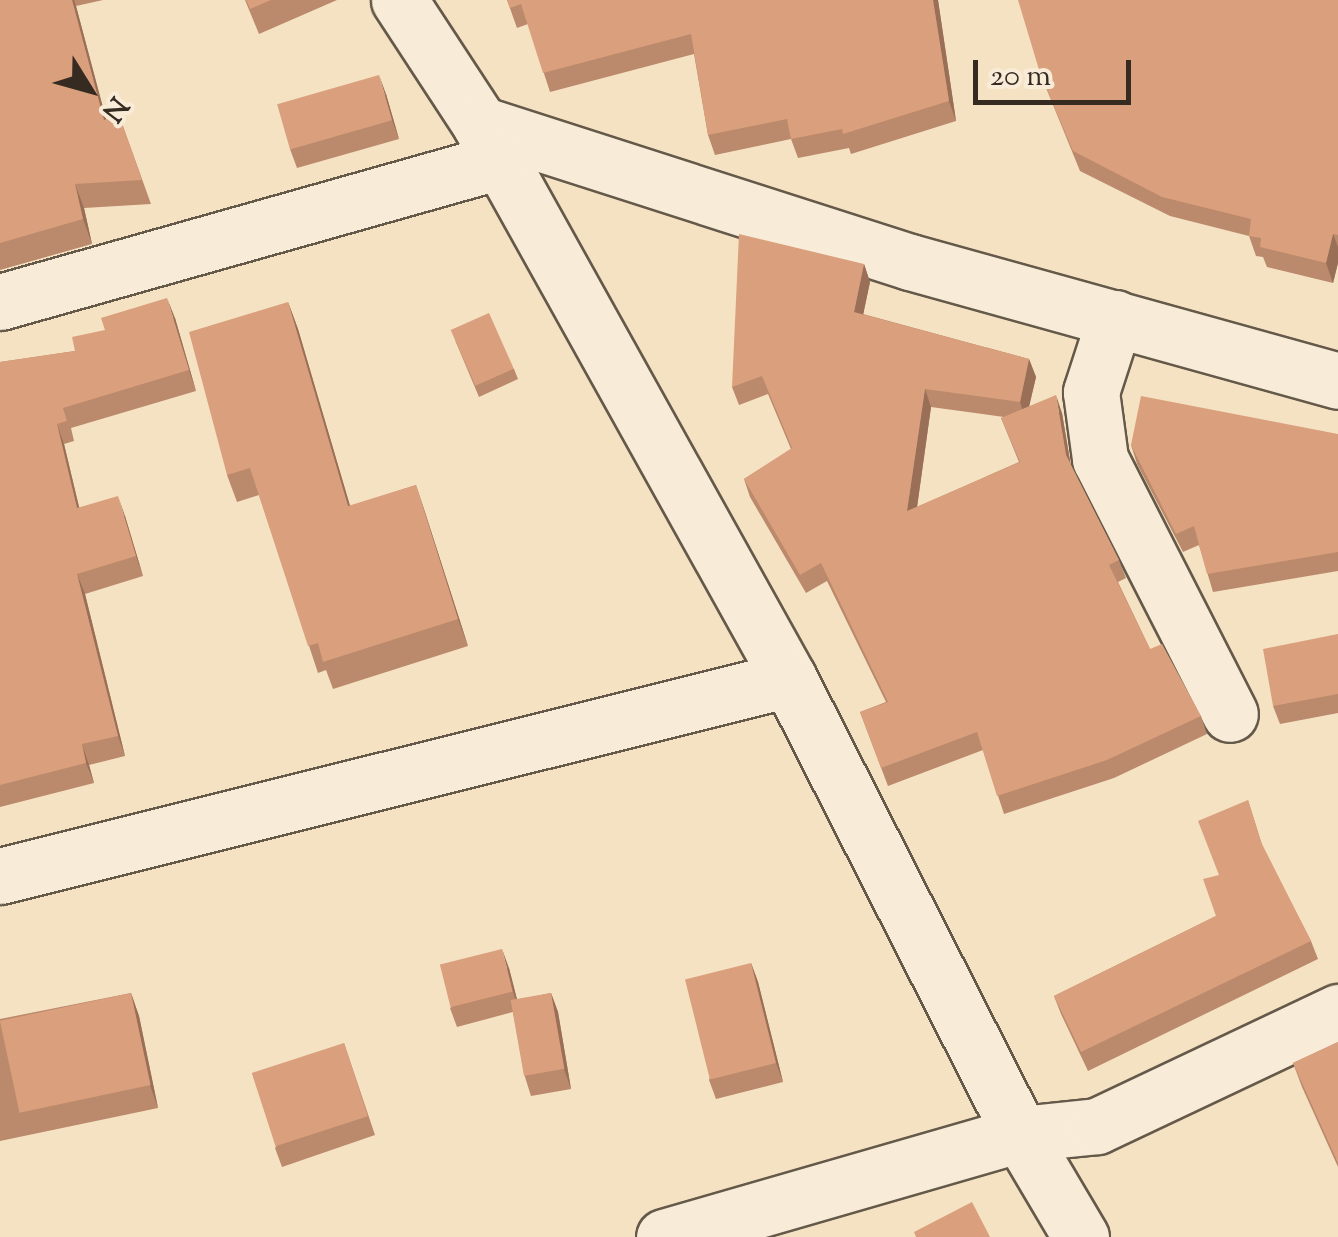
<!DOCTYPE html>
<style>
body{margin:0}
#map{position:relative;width:1338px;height:1237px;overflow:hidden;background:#f5e2c3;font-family:"Sorts Mill Goudy",serif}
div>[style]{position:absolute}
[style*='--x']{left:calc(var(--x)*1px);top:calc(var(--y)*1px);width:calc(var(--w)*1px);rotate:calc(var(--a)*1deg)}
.roads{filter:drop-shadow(2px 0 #65594a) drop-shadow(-2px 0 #65594a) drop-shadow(0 2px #65594a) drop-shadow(0 -2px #65594a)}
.minor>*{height:55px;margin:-27.5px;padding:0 27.5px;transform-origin:27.5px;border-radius:27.5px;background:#f8ecd8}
.wall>*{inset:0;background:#bb896b}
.shaded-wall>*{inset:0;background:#996f57}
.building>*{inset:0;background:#da9f7c;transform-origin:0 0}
span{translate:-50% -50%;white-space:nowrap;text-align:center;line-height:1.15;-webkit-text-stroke:8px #f8ecd8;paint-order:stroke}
.north{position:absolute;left:40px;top:40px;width:100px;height:100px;-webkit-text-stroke:8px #f8ecd8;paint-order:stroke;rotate:127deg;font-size:28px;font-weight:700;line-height:40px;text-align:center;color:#352b21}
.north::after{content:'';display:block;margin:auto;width:35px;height:45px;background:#352b21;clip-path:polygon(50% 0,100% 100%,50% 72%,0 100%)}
.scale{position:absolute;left:973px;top:60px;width:158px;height:45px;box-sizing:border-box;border:5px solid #352b21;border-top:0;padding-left:12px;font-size:30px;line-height:35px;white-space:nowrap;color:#352b21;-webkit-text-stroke:8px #f8ecd8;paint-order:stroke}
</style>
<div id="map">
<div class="roads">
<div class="minor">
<div style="--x:399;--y:0;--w:148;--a:56.8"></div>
<div style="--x:480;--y:124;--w:635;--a:60.89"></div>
<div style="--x:789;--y:679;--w:510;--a:63.08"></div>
<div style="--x:1020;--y:1134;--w:120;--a:59.4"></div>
<div style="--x:480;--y:124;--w:452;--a:17.8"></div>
<div style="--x:910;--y:262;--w:444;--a:15.5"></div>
<div style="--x:0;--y:302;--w:520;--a:-15.75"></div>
<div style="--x:1115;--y:318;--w:78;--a:108"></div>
<div style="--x:1091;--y:392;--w:68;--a:82.3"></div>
<div style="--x:1100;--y:459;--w:286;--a:63"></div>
<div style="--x:0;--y:876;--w:813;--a:-14.02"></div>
<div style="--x:664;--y:1237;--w:371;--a:-16.1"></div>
<div style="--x:1020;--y:1134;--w:77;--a:-5.9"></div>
<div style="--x:1097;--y:1126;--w:267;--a:-25.3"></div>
</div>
</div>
<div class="wall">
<div style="clip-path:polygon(0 0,103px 0,76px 6px,106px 120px,119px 115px,151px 204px,84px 208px,92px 244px,0 270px)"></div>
<div style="clip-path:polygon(245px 0,337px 0,259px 34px)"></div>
<div style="clip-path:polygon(507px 0,938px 0,956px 121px,851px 154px,849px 148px,798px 158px,791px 139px,715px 155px,708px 135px,694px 54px,550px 92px,528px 24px,517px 28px)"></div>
<div style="clip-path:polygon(1338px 0,1338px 263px,1333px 283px,1267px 267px,1263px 257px,1256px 256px,1249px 236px,1170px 216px,1080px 171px,1040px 73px)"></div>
<div style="clip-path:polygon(386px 94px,399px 139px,297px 168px,290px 149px)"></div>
<div style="clip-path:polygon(evenodd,864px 264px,870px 282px,863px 314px,1029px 359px,1036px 377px,1029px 406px,1062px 413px,1071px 466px,1119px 560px,1126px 578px,1118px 582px,1150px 649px,1201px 716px,1207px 734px,1114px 778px,1004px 814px,983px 750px,888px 786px,860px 712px,886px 702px,827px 581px,806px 593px,750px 497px,744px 479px,791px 449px,768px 394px,739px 405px,732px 387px,864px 264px,931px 407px,1004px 417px,1001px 418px,1019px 462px,917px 507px,931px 407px)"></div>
<div style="clip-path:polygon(288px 302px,298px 329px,350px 506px,416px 485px,468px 646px,333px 689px,326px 670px,318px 673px,259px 495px,237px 502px,227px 475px)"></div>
<div style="clip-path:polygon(175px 318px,196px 391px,71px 428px,74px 441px,64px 444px,79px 507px,125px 516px,143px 576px,85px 594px,125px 756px,89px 765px,94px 783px,0 807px,0 362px,75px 351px)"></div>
<div style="clip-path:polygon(455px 340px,514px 369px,518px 379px,479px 397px)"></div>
<div style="clip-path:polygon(1338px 434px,1338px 571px,1213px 592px,1199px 545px,1183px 552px,1137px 464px,1131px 445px)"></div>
<div style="clip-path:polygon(1338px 634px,1338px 713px,1280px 724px,1273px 706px)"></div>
<div style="clip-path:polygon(1248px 800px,1263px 848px,1311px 941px,1318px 959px,1088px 1071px,1061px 1014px,1054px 996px,1216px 916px,1219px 875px)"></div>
<div style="clip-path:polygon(751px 963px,758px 982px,783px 1082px,716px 1099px,709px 1080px)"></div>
<div style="clip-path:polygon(509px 968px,517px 1000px,551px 993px,558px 1012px,571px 1089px,531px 1096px,525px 1077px,513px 1012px,457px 1027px,450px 1008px)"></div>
<div style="clip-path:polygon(131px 993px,139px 1016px,158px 1108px,0 1141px,0 1019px)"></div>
<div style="clip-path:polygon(1338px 1042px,1338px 1167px,1302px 1087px,1293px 1063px)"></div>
<div style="clip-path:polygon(344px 1043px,375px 1135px,282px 1167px,275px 1148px)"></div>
</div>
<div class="shaded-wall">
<div style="clip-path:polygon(72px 0,74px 0,76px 6px,113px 145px,104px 120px)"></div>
<div style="clip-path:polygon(933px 0,938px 0,956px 121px,949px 101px)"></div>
<div style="clip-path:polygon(379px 75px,386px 94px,399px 139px,392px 120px)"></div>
<div style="clip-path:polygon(75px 184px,84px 208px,92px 244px,83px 219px)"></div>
<div style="clip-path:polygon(1333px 234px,1338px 247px,1338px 263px,1333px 283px,1326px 263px)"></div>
<div style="clip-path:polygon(864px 264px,870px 282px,860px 330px,854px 312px)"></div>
<div style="clip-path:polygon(167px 298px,175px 318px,196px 391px,189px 370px)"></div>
<div style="clip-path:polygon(288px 302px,298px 329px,358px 533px,348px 506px)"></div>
<div style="clip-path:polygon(1029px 359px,1036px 377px,1026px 420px,1020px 402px)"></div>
<div style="clip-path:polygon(925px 389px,931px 407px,914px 529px,907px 511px)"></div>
<div style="clip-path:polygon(1056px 395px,1062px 413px,1072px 473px,1066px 455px)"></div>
<div style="clip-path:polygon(57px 424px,64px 444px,84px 528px,77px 508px)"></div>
<div style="clip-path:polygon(416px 485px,425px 512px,468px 646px,458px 619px)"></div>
<div style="clip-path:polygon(118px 496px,125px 516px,143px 576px,136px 556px)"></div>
<div style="clip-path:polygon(77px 574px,85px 594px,125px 756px,118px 736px)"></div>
<div style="clip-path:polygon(82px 744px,89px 765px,94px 783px,86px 763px)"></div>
<div style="clip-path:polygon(502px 949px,509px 968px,520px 1011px,513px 992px)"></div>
<div style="clip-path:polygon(751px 963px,758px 982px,783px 1082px,776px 1063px)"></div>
<div style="clip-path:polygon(131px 993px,139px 1016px,158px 1108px,150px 1085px)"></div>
<div style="clip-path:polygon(551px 993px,558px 1012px,571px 1089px,564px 1069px)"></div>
</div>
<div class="building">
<div style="clip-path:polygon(0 0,72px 0,104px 120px,119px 115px,142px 180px,75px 184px,83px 219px,0 243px)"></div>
<div style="clip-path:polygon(246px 0,271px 0,250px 9px)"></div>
<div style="clip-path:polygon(507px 0,933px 0,949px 101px,843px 134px,842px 129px,791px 139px,787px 119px,708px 135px,691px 34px,543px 73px,521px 4px,510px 8px)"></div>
<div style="clip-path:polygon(1018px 0,1338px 0,1338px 235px,1333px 234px,1326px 263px,1260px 247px,1261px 238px,1249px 236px,1251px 219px,1162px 197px,1073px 151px,1040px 73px)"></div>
<div style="left:379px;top:75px;width:47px;height:106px;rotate:74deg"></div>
<div style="clip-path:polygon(739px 234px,864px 264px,854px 312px,1029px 359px,1020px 402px,925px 389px,907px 511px,1020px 462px,1001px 418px,1056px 395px,1066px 455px,1119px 560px,1109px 565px,1150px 649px,1162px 644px,1201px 716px,1107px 760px,997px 796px,977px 732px,881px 768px,860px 712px,888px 702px,821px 563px,800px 575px,744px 479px,792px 448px,762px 376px,732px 387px)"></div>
<div style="clip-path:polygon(167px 298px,189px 370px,63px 408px,67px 421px,57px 424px,77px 508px,118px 496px,136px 556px,77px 574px,118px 736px,82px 744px,86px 763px,0 785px,0 362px,75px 351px,72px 337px,105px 330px,101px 318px)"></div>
<div style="clip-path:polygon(288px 302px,348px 506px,416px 485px,458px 619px,323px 662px,318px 643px,308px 646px,250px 468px,227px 475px,189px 332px)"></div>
<div style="left:489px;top:313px;width:61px;height:42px;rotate:66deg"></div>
<div style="clip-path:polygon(1141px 396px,1338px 434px,1338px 552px,1207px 574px,1194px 526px,1176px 534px,1131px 445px)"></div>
<div style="clip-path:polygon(1338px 634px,1338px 694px,1273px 706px,1263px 649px)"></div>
<div style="clip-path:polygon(1248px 800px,1261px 842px,1311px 941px,1081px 1052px,1054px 996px,1216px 916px,1203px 879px,1219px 875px,1198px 821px)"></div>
<div style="left:502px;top:949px;width:44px;height:64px;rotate:76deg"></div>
<div style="left:751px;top:963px;width:103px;height:68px;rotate:76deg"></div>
<div style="left:131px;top:993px;width:94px;height:134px;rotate:78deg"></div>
<div style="left:551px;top:993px;width:77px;height:41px;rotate:80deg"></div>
<div style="clip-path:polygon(1338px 1042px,1338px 1163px,1293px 1063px)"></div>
<div style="left:344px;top:1043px;width:77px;height:97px;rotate:72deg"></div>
<div style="clip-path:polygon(972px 1202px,990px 1237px,916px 1237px,914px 1232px)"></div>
</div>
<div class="north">N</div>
<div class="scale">20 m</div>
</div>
